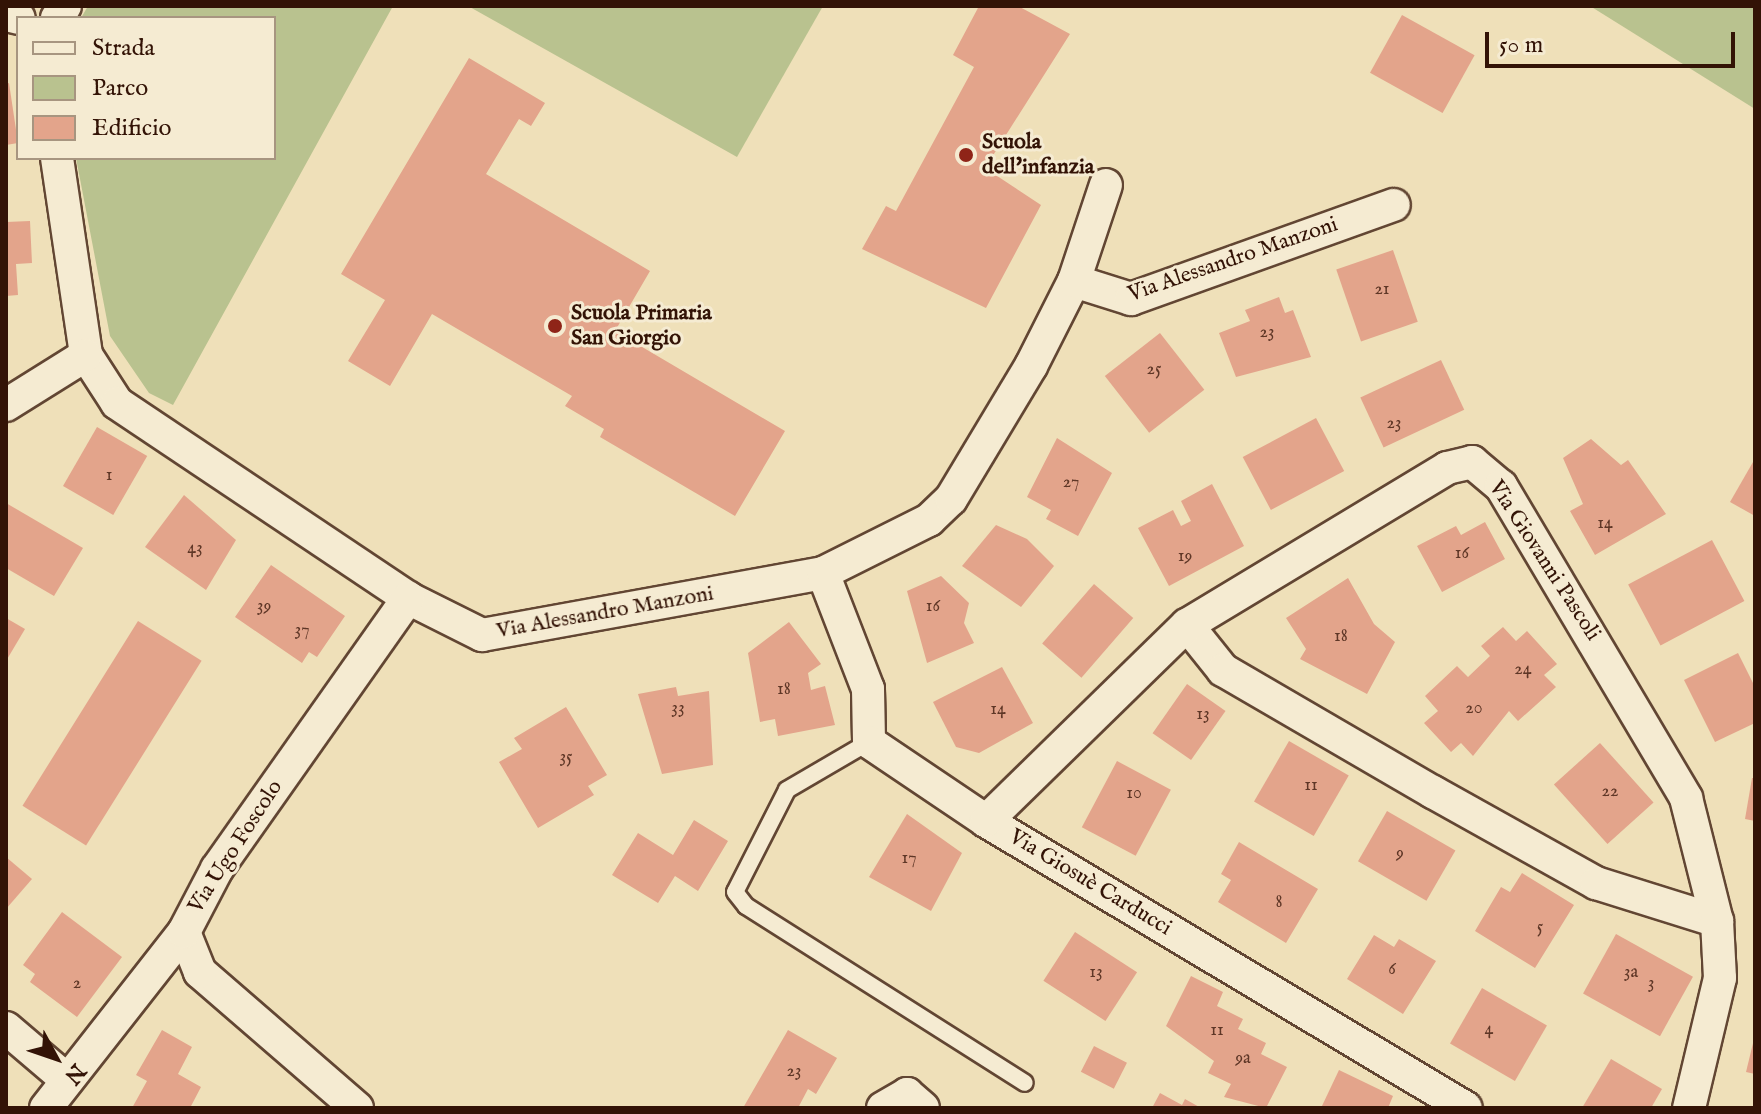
<!DOCTYPE html>
<meta charset="utf-8">
<style>
body{margin:0}
#map{position:relative;width:1761px;height:1114px;overflow:hidden;background:#efe0b9;font-family:"IM FELL English",serif}
div>[style]{position:absolute}
[style*='--x']{left:calc(var(--x)*1px);top:calc(var(--y)*1px);width:calc(var(--w)*1px);rotate:calc(var(--a)*1deg)}
.green>*{inset:0;background:#b9c28f}
.building>*{inset:0;background:#e3a48b;transform-origin:0 0}
.roads{filter:drop-shadow(2px 0 #624633) drop-shadow(-2px 0 #624633) drop-shadow(0 2px #624633) drop-shadow(0 -2px #624633)}
.lane>*{height:16px;margin:-8px;padding:0 8px;transform-origin:8px;border-radius:8px;background:#f5ebd2}
.street>*{height:32px;margin:-16px;padding:0 16px;transform-origin:16px;border-radius:16px;background:#f5ebd2}
.dots>*{width:22px;height:22px;translate:-50% -50%;box-sizing:border-box;border:4px solid #f5ebd2;border-radius:50%}
span{translate:-50% -50%;white-space:nowrap;text-align:center;line-height:1.15;-webkit-text-stroke:6px #f5ebd2;paint-order:stroke}
.number-label{font-size:18px;color:#5f3727}
.number-label span{-webkit-text-stroke-width:0}
.poi-label{font-size:22px;color:#331306;font-weight:700}
.left{translate:0 -50%;text-align:left}
.street-label{font-size:22px;color:#331306}
.frame{position:absolute;inset:0;border:8px solid #331306;pointer-events:none}
.legend{position:absolute;left:16px;top:16px;width:260px;height:144px;box-sizing:border-box;background:#f5ebd2;border:2px solid #a79580;margin:0;padding:10px 14px;list-style:none;font-size:24px;color:#331306}
.legend li{display:flex;align-items:center;gap:16px;height:40px}
.legend b{width:40px;border:2px solid #a79580}
.north{position:absolute;left:16px;top:1018px;width:80px;height:80px;-webkit-text-stroke:6px #f5ebd2;paint-order:stroke;rotate:130deg;font-size:22px;font-weight:700;line-height:32px;text-align:center;color:#331306}
.north::after{content:'';display:block;margin:auto;width:28px;height:36px;background:#331306;clip-path:polygon(50% 0,100% 100%,50% 72%,0 100%)}
.scale{position:absolute;left:1485px;top:32px;width:250px;height:36px;box-sizing:border-box;border:4px solid #331306;border-top:0;padding-left:10px;font-size:24px;line-height:28px;white-space:nowrap;color:#331306;-webkit-text-stroke:6px #f5ebd2;paint-order:stroke}
</style>
<div id="map">
<div class="green">
<div style="clip-path:polygon(88px 6px,393px 6px,173px 405px,149px 393px,110px 336px,76px 158px,274px 158px,274px 18px,81px 18px)"></div>
<div style="clip-path:polygon(468px 6px,823px 6px,737px 157px)"></div>
<div style="clip-path:polygon(1590px 6px,1755px 6px,1755px 109px)"></div>
</div>
<div class="building">
<div style="clip-path:polygon(979px 6px,1018px 6px,1070px 34px,985px 168px,1041px 205px,986px 308px,862px 249px,886px 206px,896px 211px,974px 67px,953px 55px)"></div>
<div style="left:1402px;top:15px;width:83px;height:66px;rotate:29deg"></div>
<div style="clip-path:polygon(469px 58px,545px 103px,531px 126px,519px 119px,486px 174px,650px 271px,615px 331px,785px 431px,735px 516px,600px 437px,604px 429px,565px 406px,572px 396px,432px 314px,390px 386px,348px 361px,385px 300px,341px 274px)"></div>
<div style="clip-path:polygon(9px 83px,18px 143px,6px 145px,6px 84px)"></div>
<div style="clip-path:polygon(30px 221px,32px 263px,16px 264px,18px 295px,6px 296px,6px 222px)"></div>
<div style="left:1393px;top:250px;width:76px;height:60px;rotate:71deg"></div>
<div style="clip-path:polygon(1279px 297px,1285px 313px,1293px 310px,1311px 357px,1236px 377px,1219px 333px,1250px 321px,1245px 310px)"></div>
<div style="left:1160px;top:333px;width:72px;height:70px;rotate:52deg"></div>
<div style="left:1441px;top:360px;width:55px;height:89px;rotate:65deg"></div>
<div style="left:1316px;top:418px;width:60px;height:83px;rotate:62deg"></div>
<div style="left:97px;top:427px;width:58px;height:68px;rotate:30deg"></div>
<div style="clip-path:polygon(1057px 438px,1112px 473px,1078px 536px,1046px 519px,1051px 510px,1027px 497px)"></div>
<div style="clip-path:polygon(1591px 439px,1621px 465px,1628px 460px,1666px 514px,1595px 555px,1570px 511px,1583px 504px,1563px 458px)"></div>
<div style="clip-path:polygon(1753px 462px,1755px 463px,1755px 516px,1730px 502px)"></div>
<div style="clip-path:polygon(1212px 484px,1244px 546px,1169px 586px,1138px 528px,1173px 510px,1181px 526px,1191px 521px,1181px 501px)"></div>
<div style="clip-path:polygon(184px 495px,236px 540px,206px 590px,145px 547px)"></div>
<div style="clip-path:polygon(6px 503px,83px 548px,54px 596px,6px 568px)"></div>
<div style="clip-path:polygon(1485px 522px,1505px 559px,1442px 592px,1417px 546px,1456px 526px,1461px 535px)"></div>
<div style="clip-path:polygon(996px 525px,1027px 539px,1054px 566px,1021px 607px,962px 566px)"></div>
<div style="left:1712px;top:540px;width:69px;height:95px;rotate:62deg"></div>
<div style="clip-path:polygon(271px 565px,345px 616px,317px 657px,309px 652px,302px 663px,235px 617px)"></div>
<div style="clip-path:polygon(941px 576px,969px 603px,964px 623px,974px 643px,927px 663px,907px 591px)"></div>
<div style="clip-path:polygon(1348px 578px,1374px 624px,1395px 642px,1367px 694px,1300px 659px,1306px 649px,1286px 618px)"></div>
<div style="left:1094px;top:584px;width:52px;height:79px;rotate:41deg"></div>
<div style="clip-path:polygon(6px 618px,25px 629px,6px 661px)"></div>
<div style="left:138px;top:621px;width:75px;height:218px;rotate:32deg"></div>
<div style="clip-path:polygon(789px 622px,821px 664px,808px 673px,811px 690px,825px 686px,835px 725px,778px 736px,775px 719px,760px 722px,748px 653px)"></div>
<div style="clip-path:polygon(1503px 627px,1516px 641px,1527px 631px,1557px 664px,1544px 675px,1556px 687px,1518px 721px,1509px 711px,1473px 756px,1461px 743px,1451px 752px,1424px 723px,1438px 711px,1425px 696px,1457px 666px,1468px 677px,1490px 656px,1481px 646px)"></div>
<div style="clip-path:polygon(1738px 653px,1755px 687px,1755px 723px,1715px 742px,1684px 680px)"></div>
<div style="clip-path:polygon(1002px 667px,1033px 723px,979px 753px,956px 747px,933px 702px)"></div>
<div style="left:1187px;top:684px;width:47px;height:60px;rotate:35deg"></div>
<div style="clip-path:polygon(676px 687px,678px 696px,709px 691px,713px 765px,662px 774px,638px 694px)"></div>
<div style="clip-path:polygon(566px 707px,607px 775px,588px 786px,594px 795px,538px 828px,499px 762px,522px 749px,514px 738px)"></div>
<div style="left:1289px;top:741px;width:69px;height:70px;rotate:30deg"></div>
<div style="left:1600px;top:743px;width:80px;height:62px;rotate:48deg"></div>
<div style="left:1117px;top:761px;width:61px;height:75px;rotate:28deg"></div>
<div style="clip-path:polygon(1752px 778px,1755px 778px,1755px 821px,1745px 819px)"></div>
<div style="left:1387px;top:811px;width:79px;height:58px;rotate:30deg"></div>
<div style="clip-path:polygon(907px 814px,962px 853px,931px 911px,869px 877px)"></div>
<div style="clip-path:polygon(694px 820px,728px 841px,698px 891px,675px 876px,658px 903px,612px 875px,638px 833px,673px 855px)"></div>
<div style="clip-path:polygon(1239px 842px,1318px 889px,1286px 943px,1218px 902px,1231px 880px,1221px 874px)"></div>
<div style="clip-path:polygon(6px 857px,32px 879px,6px 909px)"></div>
<div style="clip-path:polygon(1522px 873px,1574px 905px,1535px 968px,1475px 931px,1501px 887px,1510px 892px)"></div>
<div style="clip-path:polygon(62px 912px,122px 957px,77px 1017px,30px 982px,35px 974px,23px 965px)"></div>
<div style="left:1075px;top:932px;width:74px;height:58px;rotate:33deg"></div>
<div style="left:1616px;top:934px;width:88px;height:68px;rotate:29deg"></div>
<div style="clip-path:polygon(1374px 935px,1394px 947px,1399px 939px,1436px 961px,1403px 1014px,1347px 979px)"></div>
<div style="clip-path:polygon(1191px 976px,1223px 992px,1217px 1006px,1243px 1019px,1238px 1029px,1266px 1043px,1261px 1054px,1287px 1067px,1266px 1108px,1224px 1097px,1231px 1084px,1208px 1073px,1214px 1061px,1166px 1026px)"></div>
<div style="left:1482px;top:988px;width:75px;height:64px;rotate:30deg"></div>
<div style="clip-path:polygon(162px 1030px,192px 1047px,178px 1074px,201px 1087px,190px 1108px,132px 1108px,147px 1081px,136px 1075px)"></div>
<div style="clip-path:polygon(788px 1030px,837px 1058px,816px 1094px,808px 1089px,798px 1108px,743px 1108px)"></div>
<div style="clip-path:polygon(1754px 1039px,1755px 1039px,1755px 1074px,1746px 1072px)"></div>
<div style="left:1094px;top:1046px;width:37px;height:29px;rotate:27deg"></div>
<div style="clip-path:polygon(1611px 1059px,1662px 1089px,1651px 1108px,1582px 1108px)"></div>
<div style="clip-path:polygon(1339px 1070px,1393px 1096px,1388px 1108px,1321px 1108px)"></div>
<div style="clip-path:polygon(1160px 1093px,1182px 1105px,1185px 1099px,1201px 1108px,1152px 1108px)"></div>
</div>
<div class="roads">
<div class="lane">
<div style="--x:869;--y:742;--w:95;--a:149.7"></div>
<div style="--x:787;--y:790;--w:114;--a:117"></div>
<div style="--x:735;--y:892;--w:18;--a:52"></div>
<div style="--x:746;--y:906;--w:330;--a:32.4"></div>
</div>
<div class="street">
<div style="--x:6;--y:15;--w:13;--a:13"></div>
<div style="--x:57;--y:18;--w:14;--a:-56"></div>
<div style="--x:57;--y:158;--w:199;--a:81.6"></div>
<div style="--x:86;--y:355;--w:57;--a:57.1"></div>
<div style="--x:117;--y:403;--w:350;--a:33.8"></div>
<div style="--x:408;--y:598;--w:83;--a:26.6"></div>
<div style="--x:482;--y:635;--w:347;--a:-10.3"></div>
<div style="--x:823;--y:573;--w:119;--a:-26.6"></div>
<div style="--x:929;--y:520;--w:30;--a:-44"></div>
<div style="--x:951;--y:499;--w:155;--a:-59"></div>
<div style="--x:1031;--y:366;--w:95;--a:-63.2"></div>
<div style="--x:1074;--y:281;--w:101;--a:-71.6"></div>
<div style="--x:1074;--y:281;--w:60;--a:17.5"></div>
<div style="--x:1131;--y:299;--w:279;--a:-19.7"></div>
<div style="--x:6;--y:405;--w:94;--a:-32"></div>
<div style="--x:823;--y:573;--w:124;--a:68.8"></div>
<div style="--x:868;--y:689;--w:53;--a:88.9"></div>
<div style="--x:869;--y:742;--w:141;--a:34"></div>
<div style="--x:986;--y:821;--w:559;--a:30.88"></div>
<div style="--x:1187;--y:625;--w:58;--a:51.3"></div>
<div style="--x:1223;--y:670;--w:243;--a:30.2"></div>
<div style="--x:1433;--y:792;--w:187;--a:29.2"></div>
<div style="--x:1596;--y:883;--w:127;--a:17.4"></div>
<div style="--x:986;--y:821;--w:281;--a:-44.3"></div>
<div style="--x:1187;--y:625;--w:304;--a:-31.1"></div>
<div style="--x:1447;--y:468;--w:26;--a:-13"></div>
<div style="--x:1472;--y:462;--w:38;--a:40"></div>
<div style="--x:1501;--y:486;--w:363;--a:59.3"></div>
<div style="--x:1686;--y:798;--w:127;--a:75.9"></div>
<div style="--x:1717;--y:921;--w:57;--a:87"></div>
<div style="--x:1720;--y:978;--w:134;--a:103.4"></div>
<div style="--x:6;--y:1028;--w:79;--a:40.4"></div>
<div style="--x:46;--y:1108;--w:224;--a:-51.9"></div>
<div style="--x:357;--y:1108;--w:208;--a:-139.1"></div>
<div style="--x:200;--y:972;--w:43;--a:-111.8"></div>
<div style="--x:184;--y:932;--w:71;--a:-62.4"></div>
<div style="--x:217;--y:869;--w:332;--a:-54.8"></div>
<div style="--x:883;--y:1108;--w:28;--a:-30"></div>
<div style="--x:907;--y:1094;--w:21;--a:41"></div>
</div>
</div>
<div class="dots">
<div style="left:966px;top:155px;background:#8f2418"></div>
<div style="left:555px;top:326px;background:#8f2418"></div>
</div>
<div class="number-label">
<span style="left:1382px;top:290px">21</span>
<span style="left:1267px;top:333px">23</span>
<span style="left:1154px;top:370px">25</span>
<span style="left:1394px;top:424px">23</span>
<span style="left:109px;top:476px">1</span>
<span style="left:1071px;top:483px">27</span>
<span style="left:1605px;top:524px">14</span>
<span style="left:195px;top:549px">43</span>
<span style="left:1462px;top:554px">16</span>
<span style="left:1185px;top:557px">19</span>
<span style="left:264px;top:607px">39</span>
<span style="left:933px;top:607px">16</span>
<span style="left:302px;top:631px">37</span>
<span style="left:1341px;top:637px">18</span>
<span style="left:1523px;top:670px">24</span>
<span style="left:784px;top:690px">18</span>
<span style="left:678px;top:709px">33</span>
<span style="left:1474px;top:709px">20</span>
<span style="left:998px;top:710px">14</span>
<span style="left:1203px;top:715px">13</span>
<span style="left:566px;top:758px">35</span>
<span style="left:1311px;top:786px">11</span>
<span style="left:1610px;top:792px">22</span>
<span style="left:1134px;top:794px">10</span>
<span style="left:1400px;top:854px">9</span>
<span style="left:909px;top:859px">17</span>
<span style="left:1279px;top:903px">8</span>
<span style="left:1540px;top:928px">5</span>
<span style="left:1392px;top:970px">6</span>
<span style="left:1096px;top:973px">13</span>
<span style="left:1631px;top:973px">3a</span>
<span style="left:77px;top:984px">2</span>
<span style="left:1651px;top:984px">3</span>
<span style="left:1489px;top:1030px">4</span>
<span style="left:1217px;top:1031px">11</span>
<span style="left:1243px;top:1059px">9a</span>
<span style="left:794px;top:1072px">23</span>
</div>
<div class="poi-label">
<span class="left" style="left:982px;top:155px">Scuola<br>dell'infanzia</span>
<span class="left" style="left:571px;top:326px">Scuola Primaria<br>San Giorgio</span>
</div>
<div class="street-label">
<span style="left:1233px;top:260px;rotate:-19deg">Via Alessandro Manzoni</span>
<span style="left:1544px;top:561px;rotate:57deg">Via Giovanni Pascoli</span>
<span style="left:605px;top:613px;rotate:-10deg">Via Alessandro Manzoni</span>
<span style="left:236px;top:847px;rotate:-57deg">Via Ugo Foscolo</span>
<span style="left:1090px;top:883px;rotate:31deg">Via Giosuè Carducci</span>
</div>
<div class="frame"></div>
<ul class="legend">
<li><b style="height:10px;background:#f5ebd2"></b>Strada</li>
<li><b style="height:22px;background:#b9c28f"></b>Parco</li>
<li><b style="height:22px;background:#e3a48b"></b>Edificio</li>
</ul>
<div class="north">N</div>
<div class="scale">50 m</div>
</div>
